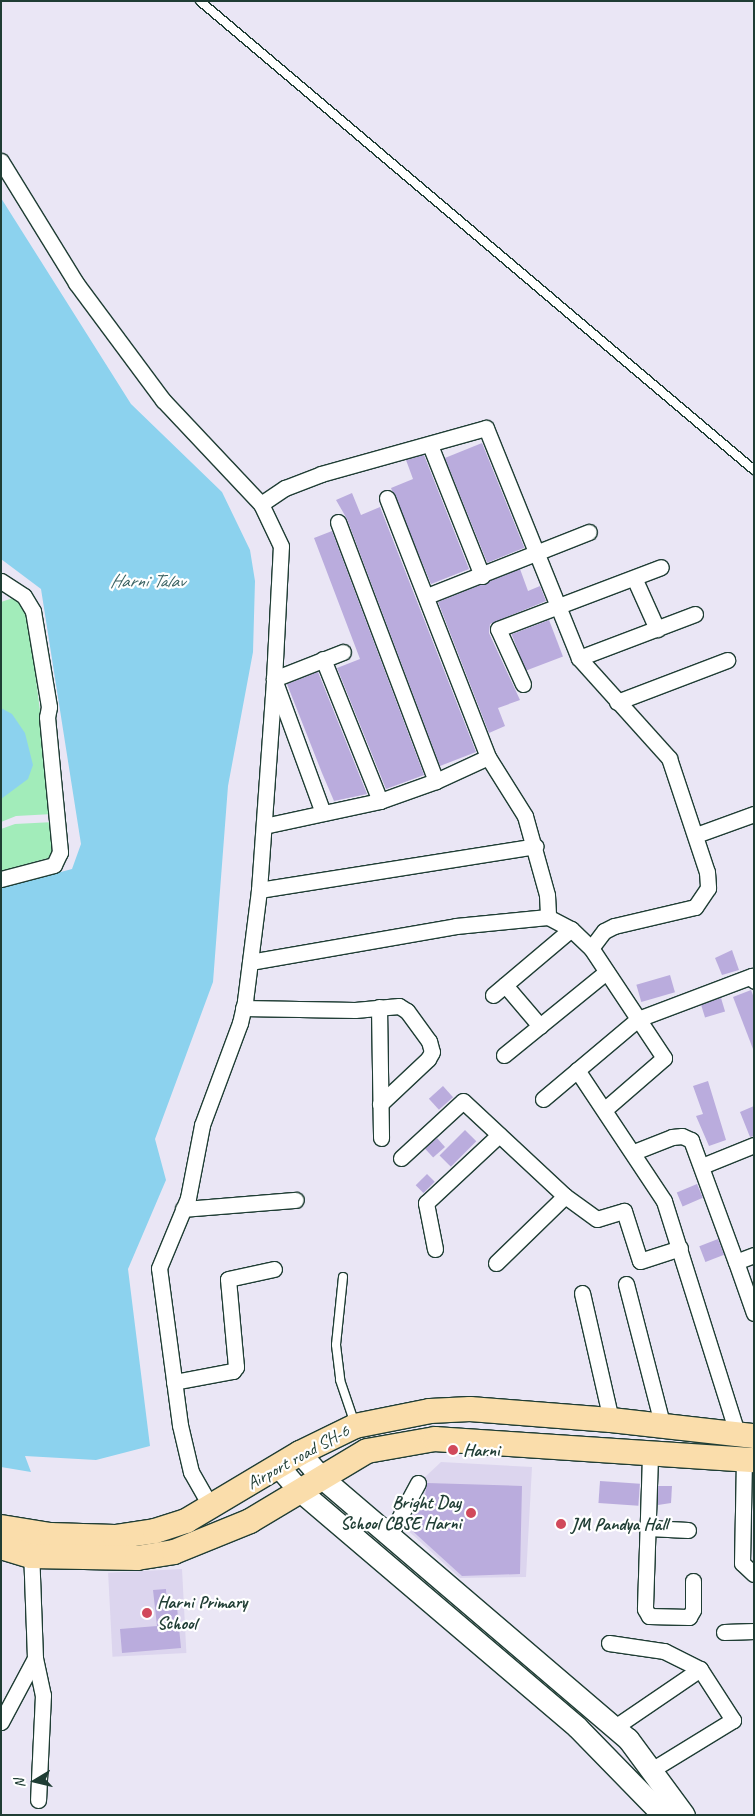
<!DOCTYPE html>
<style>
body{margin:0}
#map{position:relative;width:755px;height:1816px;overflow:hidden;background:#eae6f5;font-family:Caveat,sans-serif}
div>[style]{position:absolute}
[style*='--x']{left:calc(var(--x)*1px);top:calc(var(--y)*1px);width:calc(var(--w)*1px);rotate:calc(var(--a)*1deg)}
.built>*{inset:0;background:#dcd5ee;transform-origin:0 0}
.green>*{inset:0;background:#a2ecba}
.water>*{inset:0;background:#8cd2ee}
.building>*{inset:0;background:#baacdd;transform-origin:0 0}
.roads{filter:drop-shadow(1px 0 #1f3d34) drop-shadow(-1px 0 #1f3d34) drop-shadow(0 1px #1f3d34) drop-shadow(0 -1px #1f3d34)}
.lane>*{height:8px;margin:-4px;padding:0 4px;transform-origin:4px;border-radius:4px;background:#fff}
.street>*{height:15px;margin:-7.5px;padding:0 7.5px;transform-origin:7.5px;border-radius:7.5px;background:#fff}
.secondary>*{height:21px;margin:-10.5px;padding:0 10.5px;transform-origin:10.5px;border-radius:10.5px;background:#fff}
.primary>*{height:24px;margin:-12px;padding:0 12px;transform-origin:12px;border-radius:12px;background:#faddab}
.dots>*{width:14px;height:14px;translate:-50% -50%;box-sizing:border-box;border:2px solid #fff;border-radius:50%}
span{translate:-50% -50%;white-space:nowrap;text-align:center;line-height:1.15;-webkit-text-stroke:4.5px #fff;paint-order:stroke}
.poi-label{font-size:18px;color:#1f3d34;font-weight:700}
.left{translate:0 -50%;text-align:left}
.right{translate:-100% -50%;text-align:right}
.street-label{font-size:18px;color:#1f3d34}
.water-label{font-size:19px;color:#3a6262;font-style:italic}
.frame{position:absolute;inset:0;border:2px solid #1f3d34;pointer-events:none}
.north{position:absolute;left:10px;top:1756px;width:50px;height:50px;-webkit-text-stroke:4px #fff;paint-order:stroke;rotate:261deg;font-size:14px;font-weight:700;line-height:20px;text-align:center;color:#1f3d34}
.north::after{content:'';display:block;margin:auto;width:18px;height:22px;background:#1f3d34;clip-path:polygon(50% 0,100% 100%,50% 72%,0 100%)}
</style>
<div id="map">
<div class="built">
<div style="clip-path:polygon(441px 1462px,532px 1467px,526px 1577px,460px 1578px,403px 1526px,422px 1501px,424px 1478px)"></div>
<div style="left:182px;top:1569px;width:84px;height:74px;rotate:87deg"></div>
</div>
<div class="green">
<div style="clip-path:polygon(19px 596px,27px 608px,53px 814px,16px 816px,1px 822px,1px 602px)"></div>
<div style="clip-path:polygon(54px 822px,55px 853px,52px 857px,1px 871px,1px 829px,15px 824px)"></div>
</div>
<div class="water">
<div style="clip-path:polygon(1px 198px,131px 404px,222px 492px,250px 550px,255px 581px,253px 652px,228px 786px,213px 982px,155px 1139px,166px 1180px,128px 1269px,150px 1446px,96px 1460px,25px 1456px,31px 1472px,1px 1467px,1px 888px,72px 869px,81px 844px,41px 589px,1px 559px)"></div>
<div style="clip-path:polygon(1px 708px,12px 714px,25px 733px,33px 765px,28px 779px,1px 799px)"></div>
</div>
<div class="building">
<div style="left:482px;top:443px;width:113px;height:40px;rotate:68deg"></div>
<div style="clip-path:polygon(424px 455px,469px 569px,431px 584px,391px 488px,413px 479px,406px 460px)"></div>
<div style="clip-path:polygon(352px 493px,361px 515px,380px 507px,476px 752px,440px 766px,347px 519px,336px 500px)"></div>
<div style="clip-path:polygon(332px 531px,424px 775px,386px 789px,337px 668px,360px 659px,314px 538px)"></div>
<div style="clip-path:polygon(520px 569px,528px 591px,540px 586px,546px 601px,490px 624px,489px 633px,520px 700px,498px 708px,505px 726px,489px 733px,438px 602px)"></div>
<div style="left:549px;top:620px;width:39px;height:40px;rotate:69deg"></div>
<div style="clip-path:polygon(318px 672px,367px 794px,334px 801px,322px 773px,287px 684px)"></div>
<div style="clip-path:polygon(732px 950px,739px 970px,722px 975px,715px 958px)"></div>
<div style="left:670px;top:975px;width:18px;height:35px;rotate:74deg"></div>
<div style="clip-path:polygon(751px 990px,754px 998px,753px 1049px,733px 997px)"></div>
<div style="left:721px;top:998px;width:14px;height:21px;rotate:73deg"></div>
<div style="clip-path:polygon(708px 1081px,726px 1140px,709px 1146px,696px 1116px,703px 1114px,693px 1086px)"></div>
<div style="left:443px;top:1086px;width:15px;height:19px;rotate:48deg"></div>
<div style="clip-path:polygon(754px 1106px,754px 1136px,750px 1137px,740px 1112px)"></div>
<div style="left:465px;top:1130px;width:16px;height:36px;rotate:45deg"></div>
<div style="left:437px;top:1138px;width:12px;height:16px;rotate:48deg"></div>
<div style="left:427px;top:1174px;width:11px;height:16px;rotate:45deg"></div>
<div style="left:697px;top:1184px;width:15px;height:22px;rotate:67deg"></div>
<div style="left:718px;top:1239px;width:17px;height:20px;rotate:69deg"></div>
<div style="left:600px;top:1481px;width:40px;height:22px;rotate:4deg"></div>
<div style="clip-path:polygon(427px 1483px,522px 1486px,520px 1574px,462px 1576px,407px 1526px,424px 1502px)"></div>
<div style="clip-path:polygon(658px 1486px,672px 1486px,671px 1503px,658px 1505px)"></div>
<div style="clip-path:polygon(166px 1589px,167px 1607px,177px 1607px,181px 1648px,122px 1653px,120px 1629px,157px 1626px,153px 1590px)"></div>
</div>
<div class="roads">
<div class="lane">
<div style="--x:200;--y:1;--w:726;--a:40.25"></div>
<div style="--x:343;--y:1277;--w:68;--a:95.9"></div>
<div style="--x:336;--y:1345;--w:35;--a:83"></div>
<div style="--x:340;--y:1380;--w:46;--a:71.2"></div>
</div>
<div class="street">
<div style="--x:1;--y:161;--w:143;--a:58.4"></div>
<div style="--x:76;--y:283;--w:146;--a:53.4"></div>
<div style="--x:163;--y:400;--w:143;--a:46.7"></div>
<div style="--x:430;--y:445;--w:141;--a:68.3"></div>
<div style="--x:387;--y:498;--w:278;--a:68.7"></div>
<div style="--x:488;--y:757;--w:70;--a:57.9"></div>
<div style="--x:525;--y:816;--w:82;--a:74.4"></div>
<div style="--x:547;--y:895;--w:22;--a:87"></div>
<div style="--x:548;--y:917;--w:26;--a:28"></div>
<div style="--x:571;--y:929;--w:28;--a:44"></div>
<div style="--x:591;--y:948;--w:132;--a:56.4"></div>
<div style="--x:664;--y:1058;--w:79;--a:139.1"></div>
<div style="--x:338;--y:522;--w:277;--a:69.3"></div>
<div style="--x:635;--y:580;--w:54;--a:65.8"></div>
<div style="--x:1;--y:581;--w:27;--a:33"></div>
<div style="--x:24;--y:596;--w:17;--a:59"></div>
<div style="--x:33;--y:611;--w:97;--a:80.5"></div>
<div style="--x:49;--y:707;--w:10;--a:101"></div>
<div style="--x:47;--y:717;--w:136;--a:84.5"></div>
<div style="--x:60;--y:852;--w:14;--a:115"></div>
<div style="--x:54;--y:865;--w:55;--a:165.2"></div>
<div style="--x:427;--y:596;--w:174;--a:-21.6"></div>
<div style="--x:579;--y:658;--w:124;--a:-20.8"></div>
<div style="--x:323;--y:659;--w:153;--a:68.1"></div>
<div style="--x:523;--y:684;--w:60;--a:-114.4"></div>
<div style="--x:498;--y:629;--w:174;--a:-20.8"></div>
<div style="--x:617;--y:702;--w:118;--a:-20.9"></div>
<div style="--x:323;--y:813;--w:143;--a:-110.1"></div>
<div style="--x:274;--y:679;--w:133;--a:-87"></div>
<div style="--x:281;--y:546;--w:47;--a:-115.5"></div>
<div style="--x:261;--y:504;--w:29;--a:-34"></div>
<div style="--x:285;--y:488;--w:39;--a:-21"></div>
<div style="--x:321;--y:474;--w:171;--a:-15.6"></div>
<div style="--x:486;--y:428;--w:248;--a:68"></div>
<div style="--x:579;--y:658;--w:135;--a:48"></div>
<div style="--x:669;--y:758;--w:120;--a:71.6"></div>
<div style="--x:707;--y:872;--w:16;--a:86"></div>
<div style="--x:708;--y:888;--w:23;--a:124"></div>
<div style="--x:695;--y:907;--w:83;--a:166.8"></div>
<div style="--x:614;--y:926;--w:11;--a:153"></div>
<div style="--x:604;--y:931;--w:21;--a:127"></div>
<div style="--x:264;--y:826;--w:119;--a:-12.2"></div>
<div style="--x:380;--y:801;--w:59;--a:-19.7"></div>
<div style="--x:436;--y:781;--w:57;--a:-24.8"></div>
<div style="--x:696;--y:835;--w:62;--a:-19.9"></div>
<div style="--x:259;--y:890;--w:280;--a:-9"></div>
<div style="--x:250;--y:962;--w:209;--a:-9.9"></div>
<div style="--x:456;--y:926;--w:92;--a:-5.6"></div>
<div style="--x:505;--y:985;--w:54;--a:49.5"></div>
<div style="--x:493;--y:995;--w:102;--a:-40.2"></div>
<div style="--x:379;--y:1007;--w:131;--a:89.1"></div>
<div style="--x:243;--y:1008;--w:112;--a:1"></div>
<div style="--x:355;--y:1010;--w:44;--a:-5.2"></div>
<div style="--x:399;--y:1006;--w:9;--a:32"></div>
<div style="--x:407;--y:1011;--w:37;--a:54"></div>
<div style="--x:429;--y:1041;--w:11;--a:75"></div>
<div style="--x:432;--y:1052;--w:8;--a:120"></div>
<div style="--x:428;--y:1059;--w:66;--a:136.8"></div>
<div style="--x:504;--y:1055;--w:132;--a:-39.1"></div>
<div style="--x:577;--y:1070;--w:157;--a:56.4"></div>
<div style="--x:664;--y:1201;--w:245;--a:72.5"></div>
<div style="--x:543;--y:1099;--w:124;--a:-40.1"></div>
<div style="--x:638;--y:1019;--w:122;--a:-20.7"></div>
<div style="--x:752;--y:976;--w:5;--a:68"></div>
<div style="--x:634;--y:1152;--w:41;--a:-21.5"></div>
<div style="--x:672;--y:1137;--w:10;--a:-6"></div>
<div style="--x:682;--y:1136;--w:10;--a:24"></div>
<div style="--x:691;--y:1140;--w:130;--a:69.8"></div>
<div style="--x:401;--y:1158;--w:84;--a:-42.6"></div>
<div style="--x:463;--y:1101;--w:139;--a:43"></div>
<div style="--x:565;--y:1196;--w:39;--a:36"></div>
<div style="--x:597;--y:1219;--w:28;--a:-17"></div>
<div style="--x:624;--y:1211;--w:52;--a:72.3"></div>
<div style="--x:640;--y:1261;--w:42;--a:-18"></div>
<div style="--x:702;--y:1166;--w:56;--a:-22"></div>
<div style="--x:183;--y:1209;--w:113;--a:-4.6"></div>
<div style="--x:435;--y:1249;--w:47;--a:-101.1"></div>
<div style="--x:426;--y:1203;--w:100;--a:-43"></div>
<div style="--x:754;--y:1255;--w:19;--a:159"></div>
<div style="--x:736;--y:1262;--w:54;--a:70.6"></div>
<div style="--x:496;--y:1263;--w:96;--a:-44.2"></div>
<div style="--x:626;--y:1284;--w:148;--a:75.5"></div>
<div style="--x:582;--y:1293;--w:130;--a:77.1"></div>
<div style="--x:174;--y:1382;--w:60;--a:-10.6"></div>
<div style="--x:233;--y:1371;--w:5;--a:-53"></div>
<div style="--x:236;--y:1367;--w:88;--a:-95.2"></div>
<div style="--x:228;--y:1279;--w:47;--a:-12.3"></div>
<div style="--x:650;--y:1456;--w:153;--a:91.9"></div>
<div style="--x:645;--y:1609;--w:8;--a:60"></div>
<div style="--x:649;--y:1616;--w:40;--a:1.4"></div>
<div style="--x:689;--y:1617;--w:8;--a:-60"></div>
<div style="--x:693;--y:1610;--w:29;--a:-90"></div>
<div style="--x:744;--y:1459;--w:104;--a:91.1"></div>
<div style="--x:742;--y:1563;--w:16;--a:43"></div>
<div style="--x:211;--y:1507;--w:40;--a:-119.7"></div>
<div style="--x:191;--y:1472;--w:48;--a:-103.2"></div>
<div style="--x:180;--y:1425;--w:158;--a:-97.6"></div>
<div style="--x:159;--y:1268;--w:76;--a:-67.5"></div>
<div style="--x:188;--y:1198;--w:74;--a:-79.1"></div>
<div style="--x:202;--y:1125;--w:109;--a:-69.6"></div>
<div style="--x:240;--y:1023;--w:23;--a:-77"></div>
<div style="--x:245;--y:1001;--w:112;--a:-82.8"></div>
<div style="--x:259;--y:890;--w:212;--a:-85.9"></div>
<div style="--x:274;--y:679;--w:74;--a:-21.4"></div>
<div style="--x:648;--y:1528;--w:40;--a:2.9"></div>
<div style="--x:390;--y:1535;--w:59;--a:-61.7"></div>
<div style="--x:724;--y:1632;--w:30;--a:-2"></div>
<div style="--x:609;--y:1643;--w:56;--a:8.3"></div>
<div style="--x:664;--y:1651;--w:40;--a:26.6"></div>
<div style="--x:700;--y:1669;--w:61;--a:57.1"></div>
<div style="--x:733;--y:1720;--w:94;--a:148.5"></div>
<div style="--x:35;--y:1658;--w:38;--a:78"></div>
<div style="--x:43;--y:1695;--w:105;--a:92.7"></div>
<div style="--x:1;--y:1722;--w:72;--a:-62"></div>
<div style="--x:35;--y:1658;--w:110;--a:-92.1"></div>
<div style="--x:615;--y:1727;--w:103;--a:-34.3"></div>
</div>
<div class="secondary">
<div style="--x:300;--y:1453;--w:32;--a:49"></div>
<div style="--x:321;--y:1477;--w:404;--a:40.5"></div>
<div style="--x:628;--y:1739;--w:94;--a:53.6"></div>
<div style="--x:278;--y:1466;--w:33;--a:49"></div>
<div style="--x:300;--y:1491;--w:364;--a:40.4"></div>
<div style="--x:577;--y:1727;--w:123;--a:45.7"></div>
</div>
<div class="primary">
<div style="--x:1;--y:1527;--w:50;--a:9.3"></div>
<div style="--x:50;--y:1535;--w:65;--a:1.8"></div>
<div style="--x:115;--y:1537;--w:40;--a:-8.5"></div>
<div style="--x:155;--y:1531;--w:33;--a:-18"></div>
<div style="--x:186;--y:1521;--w:133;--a:-30.8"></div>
<div style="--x:300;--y:1453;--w:61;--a:-26.1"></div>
<div style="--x:355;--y:1426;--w:76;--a:-11.3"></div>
<div style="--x:430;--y:1411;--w:40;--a:-2.9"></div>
<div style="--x:470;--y:1409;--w:141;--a:4.5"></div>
<div style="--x:611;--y:1420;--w:144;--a:6.4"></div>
<div style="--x:1;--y:1547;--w:31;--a:17"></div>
<div style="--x:31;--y:1556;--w:106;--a:1.1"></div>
<div style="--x:137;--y:1558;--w:37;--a:-9"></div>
<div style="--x:174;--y:1552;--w:82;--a:-22.2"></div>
<div style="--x:250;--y:1521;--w:136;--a:-30.9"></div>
<div style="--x:367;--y:1451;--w:69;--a:-10"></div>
<div style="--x:435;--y:1439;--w:320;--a:3.8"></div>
</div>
</div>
<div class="dots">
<div style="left:453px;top:1450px;background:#d1495b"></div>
<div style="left:471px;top:1513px;background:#d1495b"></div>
<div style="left:561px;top:1524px;background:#d1495b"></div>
<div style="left:147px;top:1613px;background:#d1495b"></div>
</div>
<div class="poi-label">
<span class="left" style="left:463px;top:1450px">Harni</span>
<span class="right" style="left:461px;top:1513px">Bright Day<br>School CBSE Harni</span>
<span class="left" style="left:571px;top:1524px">JM Pandya Hall</span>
<span class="left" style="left:157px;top:1613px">Harni Primary<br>School</span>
</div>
<div class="street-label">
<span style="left:298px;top:1457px;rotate:-29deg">Airport road SH-6</span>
</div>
<div class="water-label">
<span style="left:147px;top:582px">Harni Talav</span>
</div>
<div class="frame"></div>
<div class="north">N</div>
</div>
